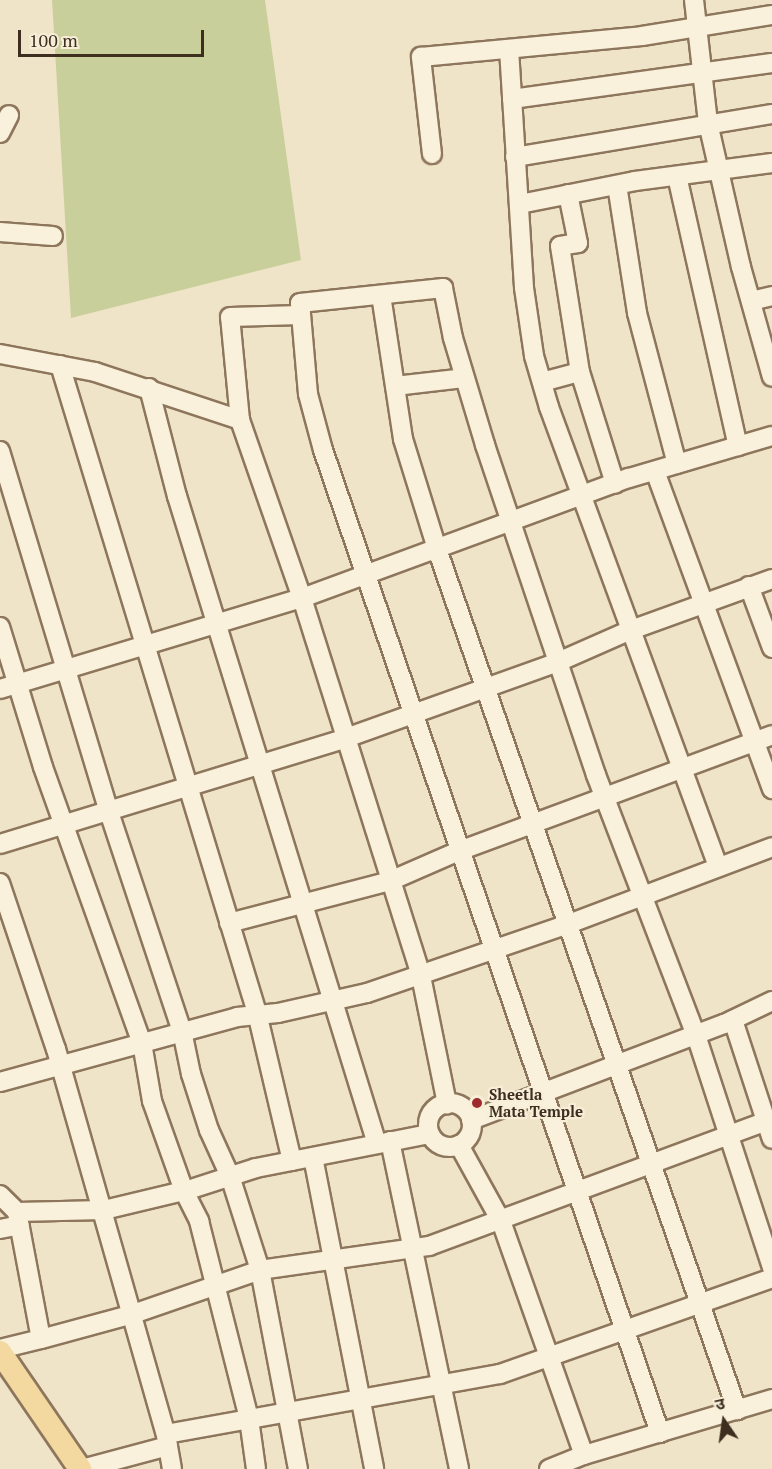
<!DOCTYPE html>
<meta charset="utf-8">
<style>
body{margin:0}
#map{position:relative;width:772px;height:1469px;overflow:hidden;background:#f0e4c8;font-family:"PT Serif","Noto Sans Devanagari",serif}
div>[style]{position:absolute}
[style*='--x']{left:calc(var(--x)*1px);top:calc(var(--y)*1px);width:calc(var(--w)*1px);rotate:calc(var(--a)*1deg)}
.green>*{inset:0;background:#c9cf9b}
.roads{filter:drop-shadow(2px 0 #8d765c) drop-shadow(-2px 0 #8d765c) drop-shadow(0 2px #8d765c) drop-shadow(0 -2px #8d765c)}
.minor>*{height:18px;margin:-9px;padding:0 9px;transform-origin:9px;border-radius:9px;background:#faf1dc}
.minor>.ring{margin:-9px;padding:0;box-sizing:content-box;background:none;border:18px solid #faf1dc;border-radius:50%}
.major>*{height:22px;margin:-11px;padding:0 11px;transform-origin:11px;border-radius:11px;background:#f3d9a0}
.dots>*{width:16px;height:16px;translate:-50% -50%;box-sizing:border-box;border:3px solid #f7eed8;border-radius:50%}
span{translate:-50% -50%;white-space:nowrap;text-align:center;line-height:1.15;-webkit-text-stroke:4.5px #f7eed8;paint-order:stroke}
.poi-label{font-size:15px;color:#3d2e20;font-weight:700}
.left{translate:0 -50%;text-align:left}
.north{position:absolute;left:694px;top:1391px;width:60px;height:60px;-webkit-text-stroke:4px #f7eed8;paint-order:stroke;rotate:347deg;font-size:16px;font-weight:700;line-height:24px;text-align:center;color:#3d2e20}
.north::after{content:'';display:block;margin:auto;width:21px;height:27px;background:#3d2e20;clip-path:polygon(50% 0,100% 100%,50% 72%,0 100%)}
.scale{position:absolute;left:18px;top:30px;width:186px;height:27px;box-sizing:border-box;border:3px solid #3d2e20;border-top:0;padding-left:8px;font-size:18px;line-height:21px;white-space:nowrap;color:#3d2e20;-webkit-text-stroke:4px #f7eed8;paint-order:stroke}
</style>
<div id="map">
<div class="green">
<div style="clip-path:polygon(52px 0,265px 0,301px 260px,71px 318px)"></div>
</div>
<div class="roads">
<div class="minor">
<div style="--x:694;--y:0;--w:124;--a:83.5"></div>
<div style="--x:708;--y:123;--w:148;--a:77.1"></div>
<div style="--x:741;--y:267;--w:114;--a:74.3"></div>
<div style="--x:509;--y:49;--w:239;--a:86.4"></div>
<div style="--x:524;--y:288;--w:69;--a:81.6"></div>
<div style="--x:534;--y:356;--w:53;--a:73.6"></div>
<div style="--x:549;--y:407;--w:490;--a:69.8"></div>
<div style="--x:512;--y:99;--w:262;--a:-7.9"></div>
<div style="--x:0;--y:133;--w:20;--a:-63"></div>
<div style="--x:432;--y:154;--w:98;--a:-96.5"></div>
<div style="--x:421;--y:57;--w:222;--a:-5.4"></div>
<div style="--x:642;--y:36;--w:132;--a:-9.2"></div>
<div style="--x:515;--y:157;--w:261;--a:-9.5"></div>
<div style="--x:677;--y:176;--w:277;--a:77.3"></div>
<div style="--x:617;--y:185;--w:130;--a:81.1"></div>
<div style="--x:637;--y:313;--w:156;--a:75.2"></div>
<div style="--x:568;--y:194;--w:50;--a:78.5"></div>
<div style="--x:578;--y:243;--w:18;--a:171"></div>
<div style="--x:560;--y:246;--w:128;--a:81"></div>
<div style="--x:580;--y:372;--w:117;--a:72.6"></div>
<div style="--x:520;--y:204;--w:117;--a:-11.3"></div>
<div style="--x:635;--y:181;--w:138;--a:-7.5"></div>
<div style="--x:0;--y:232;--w:53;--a:4.3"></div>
<div style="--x:381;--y:295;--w:146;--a:81.3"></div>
<div style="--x:403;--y:439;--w:115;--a:72.8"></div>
<div style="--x:437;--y:549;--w:912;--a:70.79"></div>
<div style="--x:751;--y:301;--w:22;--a:-13"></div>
<div style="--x:0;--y:354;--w:97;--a:10.7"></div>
<div style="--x:95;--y:372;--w:153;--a:18.3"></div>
<div style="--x:240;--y:420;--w:188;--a:70.8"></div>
<div style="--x:302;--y:598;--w:396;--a:72.5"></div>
<div style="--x:421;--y:976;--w:131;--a:78.5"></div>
<div style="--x:60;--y:365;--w:677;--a:73.09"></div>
<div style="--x:257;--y:1013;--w:152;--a:76.7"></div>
<div style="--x:542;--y:382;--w:39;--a:-15"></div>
<div style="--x:395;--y:386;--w:69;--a:-6.6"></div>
<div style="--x:149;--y:388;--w:112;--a:75.5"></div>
<div style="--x:177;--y:496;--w:678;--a:72.85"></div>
<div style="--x:240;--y:420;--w:103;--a:-95.5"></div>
<div style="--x:230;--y:317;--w:71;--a:-1.6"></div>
<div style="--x:0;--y:451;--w:374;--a:73.2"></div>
<div style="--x:108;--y:809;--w:234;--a:71.6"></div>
<div style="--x:182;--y:1031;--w:44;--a:78.2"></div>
<div style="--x:191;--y:1074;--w:59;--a:72.2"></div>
<div style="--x:209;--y:1130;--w:51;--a:65.5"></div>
<div style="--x:230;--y:1176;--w:99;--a:72.3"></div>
<div style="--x:260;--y:1270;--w:203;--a:79.2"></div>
<div style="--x:655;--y:471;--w:339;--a:69.8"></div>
<div style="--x:749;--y:586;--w:66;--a:69.6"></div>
<div style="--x:0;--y:627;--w:146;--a:72.9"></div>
<div style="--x:43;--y:767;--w:293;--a:70.3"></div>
<div style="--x:142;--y:1043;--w:59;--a:80.2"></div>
<div style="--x:152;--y:1101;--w:96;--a:70.4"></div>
<div style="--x:184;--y:1191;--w:34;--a:63"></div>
<div style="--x:199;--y:1221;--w:204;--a:75.8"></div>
<div style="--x:249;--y:1419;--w:50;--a:82"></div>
<div style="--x:0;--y:689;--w:315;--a:-16.8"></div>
<div style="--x:302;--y:598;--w:348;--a:-20.2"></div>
<div style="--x:629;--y:478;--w:149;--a:-16.4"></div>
<div style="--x:0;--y:844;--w:362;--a:-17"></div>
<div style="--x:346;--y:738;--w:225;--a:-19.7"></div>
<div style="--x:558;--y:662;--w:80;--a:-23.7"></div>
<div style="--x:631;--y:630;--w:150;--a:-19.9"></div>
<div style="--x:0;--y:883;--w:175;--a:71.4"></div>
<div style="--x:56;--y:1049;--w:400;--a:74.1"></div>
<div style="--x:229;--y:923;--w:166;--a:-14.6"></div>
<div style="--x:390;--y:881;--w:75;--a:-23.5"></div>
<div style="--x:459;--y:851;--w:334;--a:-20.3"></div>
<div style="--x:733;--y:1020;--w:125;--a:71.9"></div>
<div style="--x:0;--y:1082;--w:246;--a:-15.3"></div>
<div style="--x:237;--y:1017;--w:41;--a:-5.6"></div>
<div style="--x:278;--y:1013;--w:91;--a:-12.7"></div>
<div style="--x:367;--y:993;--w:219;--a:-18.9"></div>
<div style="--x:574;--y:922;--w:212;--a:-20.7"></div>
<div class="ring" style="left:428px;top:1103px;width:26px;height:26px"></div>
<div style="--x:471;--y:1120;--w:271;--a:-20.8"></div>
<div style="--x:724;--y:1024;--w:53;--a:-25.6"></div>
<div style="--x:390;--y:1141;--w:335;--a:78.1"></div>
<div style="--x:459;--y:1145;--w:87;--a:61.1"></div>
<div style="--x:501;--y:1221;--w:248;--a:70.5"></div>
<div style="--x:313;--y:1157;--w:318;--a:78.9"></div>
<div style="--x:0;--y:1195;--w:24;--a:45"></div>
<div style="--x:17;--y:1212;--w:87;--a:-1.3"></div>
<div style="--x:104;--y:1210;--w:86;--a:-13.4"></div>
<div style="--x:188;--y:1190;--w:71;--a:-17.9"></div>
<div style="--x:256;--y:1168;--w:177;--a:-11.1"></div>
<div style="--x:17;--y:1212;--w:129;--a:79.3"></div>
<div style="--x:41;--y:1339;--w:95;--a:-15.2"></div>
<div style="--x:133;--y:1314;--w:134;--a:-19.1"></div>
<div style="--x:260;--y:1270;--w:171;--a:-8.1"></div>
<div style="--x:429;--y:1246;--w:366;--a:-20.3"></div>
<div style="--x:0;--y:1229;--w:20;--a:-11"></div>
<div style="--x:0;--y:1349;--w:42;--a:-13.7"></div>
<div style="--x:660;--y:1433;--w:1039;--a:-108.92"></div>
<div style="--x:323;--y:450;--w:58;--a:-105"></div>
<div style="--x:308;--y:394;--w:91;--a:-95"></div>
<div style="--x:300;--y:303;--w:144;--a:-6"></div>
<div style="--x:443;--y:288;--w:51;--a:78.7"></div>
<div style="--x:453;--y:338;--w:112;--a:73.3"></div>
<div style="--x:485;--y:445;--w:348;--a:71.4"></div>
<div style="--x:596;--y:775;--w:279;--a:69"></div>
<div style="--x:696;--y:1035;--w:245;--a:71.9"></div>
<div style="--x:82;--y:1469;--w:89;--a:-15"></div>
<div style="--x:172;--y:1469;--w:36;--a:-100"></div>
<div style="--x:166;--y:1434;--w:339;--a:-10.2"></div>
<div style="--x:500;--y:1374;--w:288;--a:-19.4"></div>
<div style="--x:549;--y:1469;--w:38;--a:-22"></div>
<div style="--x:584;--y:1455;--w:196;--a:-16.6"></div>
</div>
<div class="major">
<div style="--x:0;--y:1352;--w:142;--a:55.6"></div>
</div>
</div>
<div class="dots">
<div style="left:477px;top:1103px;background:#9e2a2b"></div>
</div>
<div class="poi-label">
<span class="left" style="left:489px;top:1103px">Sheetla<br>Mata Temple</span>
</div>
<div class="north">उ</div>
<div class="scale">100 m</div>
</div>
